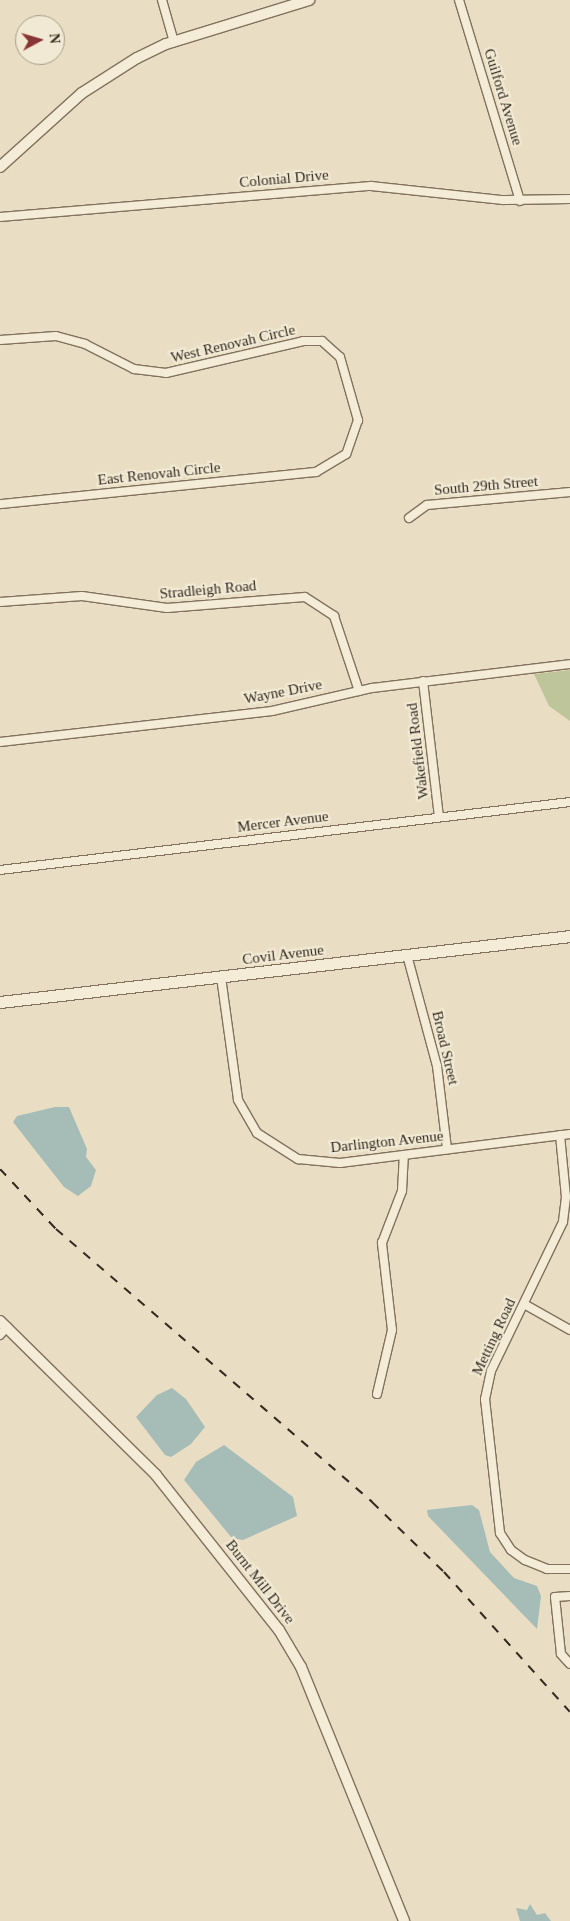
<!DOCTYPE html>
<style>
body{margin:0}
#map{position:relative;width:570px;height:1921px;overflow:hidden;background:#e9dec4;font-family:Georgia,serif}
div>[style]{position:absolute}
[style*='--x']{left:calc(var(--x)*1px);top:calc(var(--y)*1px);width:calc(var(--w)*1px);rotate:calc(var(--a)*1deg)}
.green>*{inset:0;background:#bfc59a}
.water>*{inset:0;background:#a6bcb6}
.roads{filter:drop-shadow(1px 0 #81715d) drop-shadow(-1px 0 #81715d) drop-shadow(0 1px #81715d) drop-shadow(0 -1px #81715d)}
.minor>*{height:8px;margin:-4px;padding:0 4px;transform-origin:4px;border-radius:4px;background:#f4ecd7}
.tertiary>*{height:10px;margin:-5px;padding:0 5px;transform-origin:5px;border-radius:5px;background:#f4ecd7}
.secondary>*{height:11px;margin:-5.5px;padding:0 5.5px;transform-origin:5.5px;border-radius:5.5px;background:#f4ecd7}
.rail>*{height:2px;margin-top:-1px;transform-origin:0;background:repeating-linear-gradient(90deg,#33291f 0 9px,transparent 0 18px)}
span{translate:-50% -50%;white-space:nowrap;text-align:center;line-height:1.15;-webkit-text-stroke:4.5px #f1e9d3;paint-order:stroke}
.street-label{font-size:15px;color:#33291f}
.north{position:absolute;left:15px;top:15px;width:50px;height:50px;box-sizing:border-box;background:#f1e9d3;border:1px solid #a59c8b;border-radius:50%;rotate:84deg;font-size:14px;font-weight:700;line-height:20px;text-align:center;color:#33291f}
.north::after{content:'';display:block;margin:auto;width:18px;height:22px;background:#893534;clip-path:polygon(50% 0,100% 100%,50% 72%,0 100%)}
</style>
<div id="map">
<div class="green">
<div style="clip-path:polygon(570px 670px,570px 721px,549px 706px,534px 674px)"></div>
</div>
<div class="water">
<div style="clip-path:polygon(55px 1107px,69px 1107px,87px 1149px,86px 1157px,96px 1170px,91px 1186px,78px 1196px,64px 1187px,13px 1122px,17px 1116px)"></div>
<div style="clip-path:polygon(172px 1388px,186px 1399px,205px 1427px,191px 1444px,171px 1457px,165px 1455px,136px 1417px,157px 1395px)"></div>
<div style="clip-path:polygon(224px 1445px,293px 1497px,297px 1516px,243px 1540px,232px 1538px,184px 1480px,196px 1462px)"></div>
<div style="clip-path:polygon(472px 1505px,479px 1510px,490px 1552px,514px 1578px,537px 1586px,541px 1596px,537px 1629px,428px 1516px,427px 1510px)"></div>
<div style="clip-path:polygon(530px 1904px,537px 1915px,545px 1913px,551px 1921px,520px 1921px,516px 1908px,527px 1910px)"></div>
</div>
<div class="roads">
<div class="minor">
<div style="--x:162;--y:0;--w:44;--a:74.1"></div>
<div style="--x:459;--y:0;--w:210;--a:73.1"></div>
<div style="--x:0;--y:217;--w:372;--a:-4.8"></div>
<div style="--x:371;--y:186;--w:133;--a:6.1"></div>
<div style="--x:503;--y:200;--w:67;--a:-0.9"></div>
<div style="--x:0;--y:340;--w:56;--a:-4.1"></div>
<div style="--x:56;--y:336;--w:30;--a:15"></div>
<div style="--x:85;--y:344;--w:55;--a:27"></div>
<div style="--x:134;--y:369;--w:32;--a:7"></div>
<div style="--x:166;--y:373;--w:141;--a:-13.1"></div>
<div style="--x:303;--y:341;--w:19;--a:0"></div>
<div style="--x:322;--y:341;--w:24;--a:42"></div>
<div style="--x:340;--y:357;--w:66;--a:74.1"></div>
<div style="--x:358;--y:420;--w:36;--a:109"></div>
<div style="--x:346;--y:454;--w:35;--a:149"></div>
<div style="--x:316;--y:472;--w:318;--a:174.2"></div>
<div style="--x:409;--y:518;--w:22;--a:-36"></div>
<div style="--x:427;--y:505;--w:144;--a:-5.2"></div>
<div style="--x:0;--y:602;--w:82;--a:-4.2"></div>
<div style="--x:82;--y:596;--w:86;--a:8"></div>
<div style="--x:167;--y:608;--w:138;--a:-4.6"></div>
<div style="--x:305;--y:597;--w:35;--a:33"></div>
<div style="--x:334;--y:616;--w:79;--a:71.6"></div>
<div style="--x:423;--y:681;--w:137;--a:83.3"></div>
<div style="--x:0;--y:742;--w:274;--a:-6.5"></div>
<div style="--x:272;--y:711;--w:103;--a:-13"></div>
<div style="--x:372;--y:688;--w:199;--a:-6.9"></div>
<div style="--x:0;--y:870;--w:574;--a:-6.8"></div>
<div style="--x:407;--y:955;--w:115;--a:74.9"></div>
<div style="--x:437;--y:1066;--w:84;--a:83.1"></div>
<div style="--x:221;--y:977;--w:124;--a:82.1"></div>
<div style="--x:238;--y:1100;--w:38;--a:60"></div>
<div style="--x:257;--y:1133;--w:49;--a:32.4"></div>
<div style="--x:298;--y:1159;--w:42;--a:5.4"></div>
<div style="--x:340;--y:1163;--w:232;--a:-7.2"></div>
<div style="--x:560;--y:1135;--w:62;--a:84.5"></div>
<div style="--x:566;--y:1197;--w:25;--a:97"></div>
<div style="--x:563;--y:1222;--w:165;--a:115.8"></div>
<div style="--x:491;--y:1371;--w:29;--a:102"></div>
<div style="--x:485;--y:1399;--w:135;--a:83.6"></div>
<div style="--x:500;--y:1533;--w:20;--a:57"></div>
<div style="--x:511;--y:1550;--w:17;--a:36"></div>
<div style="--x:525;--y:1560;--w:24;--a:22"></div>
<div style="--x:547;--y:1569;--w:23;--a:0"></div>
<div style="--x:524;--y:1304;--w:53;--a:29.5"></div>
<div style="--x:0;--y:1335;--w:11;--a:-49"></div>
<div style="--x:377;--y:1394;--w:66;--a:-76.8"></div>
<div style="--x:392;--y:1330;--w:88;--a:-96.6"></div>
<div style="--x:382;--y:1243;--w:56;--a:-69"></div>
<div style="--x:402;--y:1191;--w:36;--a:-87"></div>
<div style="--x:570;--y:1596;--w:15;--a:176"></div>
<div style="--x:555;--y:1597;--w:57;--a:84"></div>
<div style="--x:561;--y:1654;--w:13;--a:48"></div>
</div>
<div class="tertiary">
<div style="--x:0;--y:167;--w:110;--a:-42.1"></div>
<div style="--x:82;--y:93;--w:65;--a:-32.5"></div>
<div style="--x:137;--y:58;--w:32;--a:-26"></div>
<div style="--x:166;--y:44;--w:150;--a:-17.1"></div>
<div style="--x:0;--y:1321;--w:219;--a:44.6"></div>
<div style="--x:156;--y:1475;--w:198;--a:51.6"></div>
<div style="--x:279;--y:1630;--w:43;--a:59.3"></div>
<div style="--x:301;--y:1667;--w:274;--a:67.9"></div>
</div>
<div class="secondary">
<div style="--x:0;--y:1002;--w:574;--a:-6.6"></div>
</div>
</div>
<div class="rail">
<div style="--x:0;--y:1169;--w:82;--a:47"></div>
<div style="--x:56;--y:1229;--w:418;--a:40.8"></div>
<div style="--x:372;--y:1502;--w:100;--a:44.2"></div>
<div style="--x:444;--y:1572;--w:188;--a:48"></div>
</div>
<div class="street-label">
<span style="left:503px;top:97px;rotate:73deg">Guilford Avenue</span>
<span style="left:284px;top:179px;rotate:-5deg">Colonial Drive</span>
<span style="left:233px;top:344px;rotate:-13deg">West Renovah Circle</span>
<span style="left:159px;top:474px;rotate:-6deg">East Renovah Circle</span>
<span style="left:486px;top:486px;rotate:-5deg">South 29th Street</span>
<span style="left:208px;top:590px;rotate:-5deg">Stradleigh Road</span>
<span style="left:283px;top:692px;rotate:-11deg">Wayne Drive</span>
<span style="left:418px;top:751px;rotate:-97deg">Wakefield Road</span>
<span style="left:283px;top:822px;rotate:-7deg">Mercer Avenue</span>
<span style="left:283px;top:955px;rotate:-7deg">Covil Avenue</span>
<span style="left:445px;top:1048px;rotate:77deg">Broad Street</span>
<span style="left:387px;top:1142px;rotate:-6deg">Darlington Avenue</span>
<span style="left:494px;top:1337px;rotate:-65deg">Metting Road</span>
<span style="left:260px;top:1582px;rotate:52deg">Burnt Mill Drive</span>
</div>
<div class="north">N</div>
</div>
